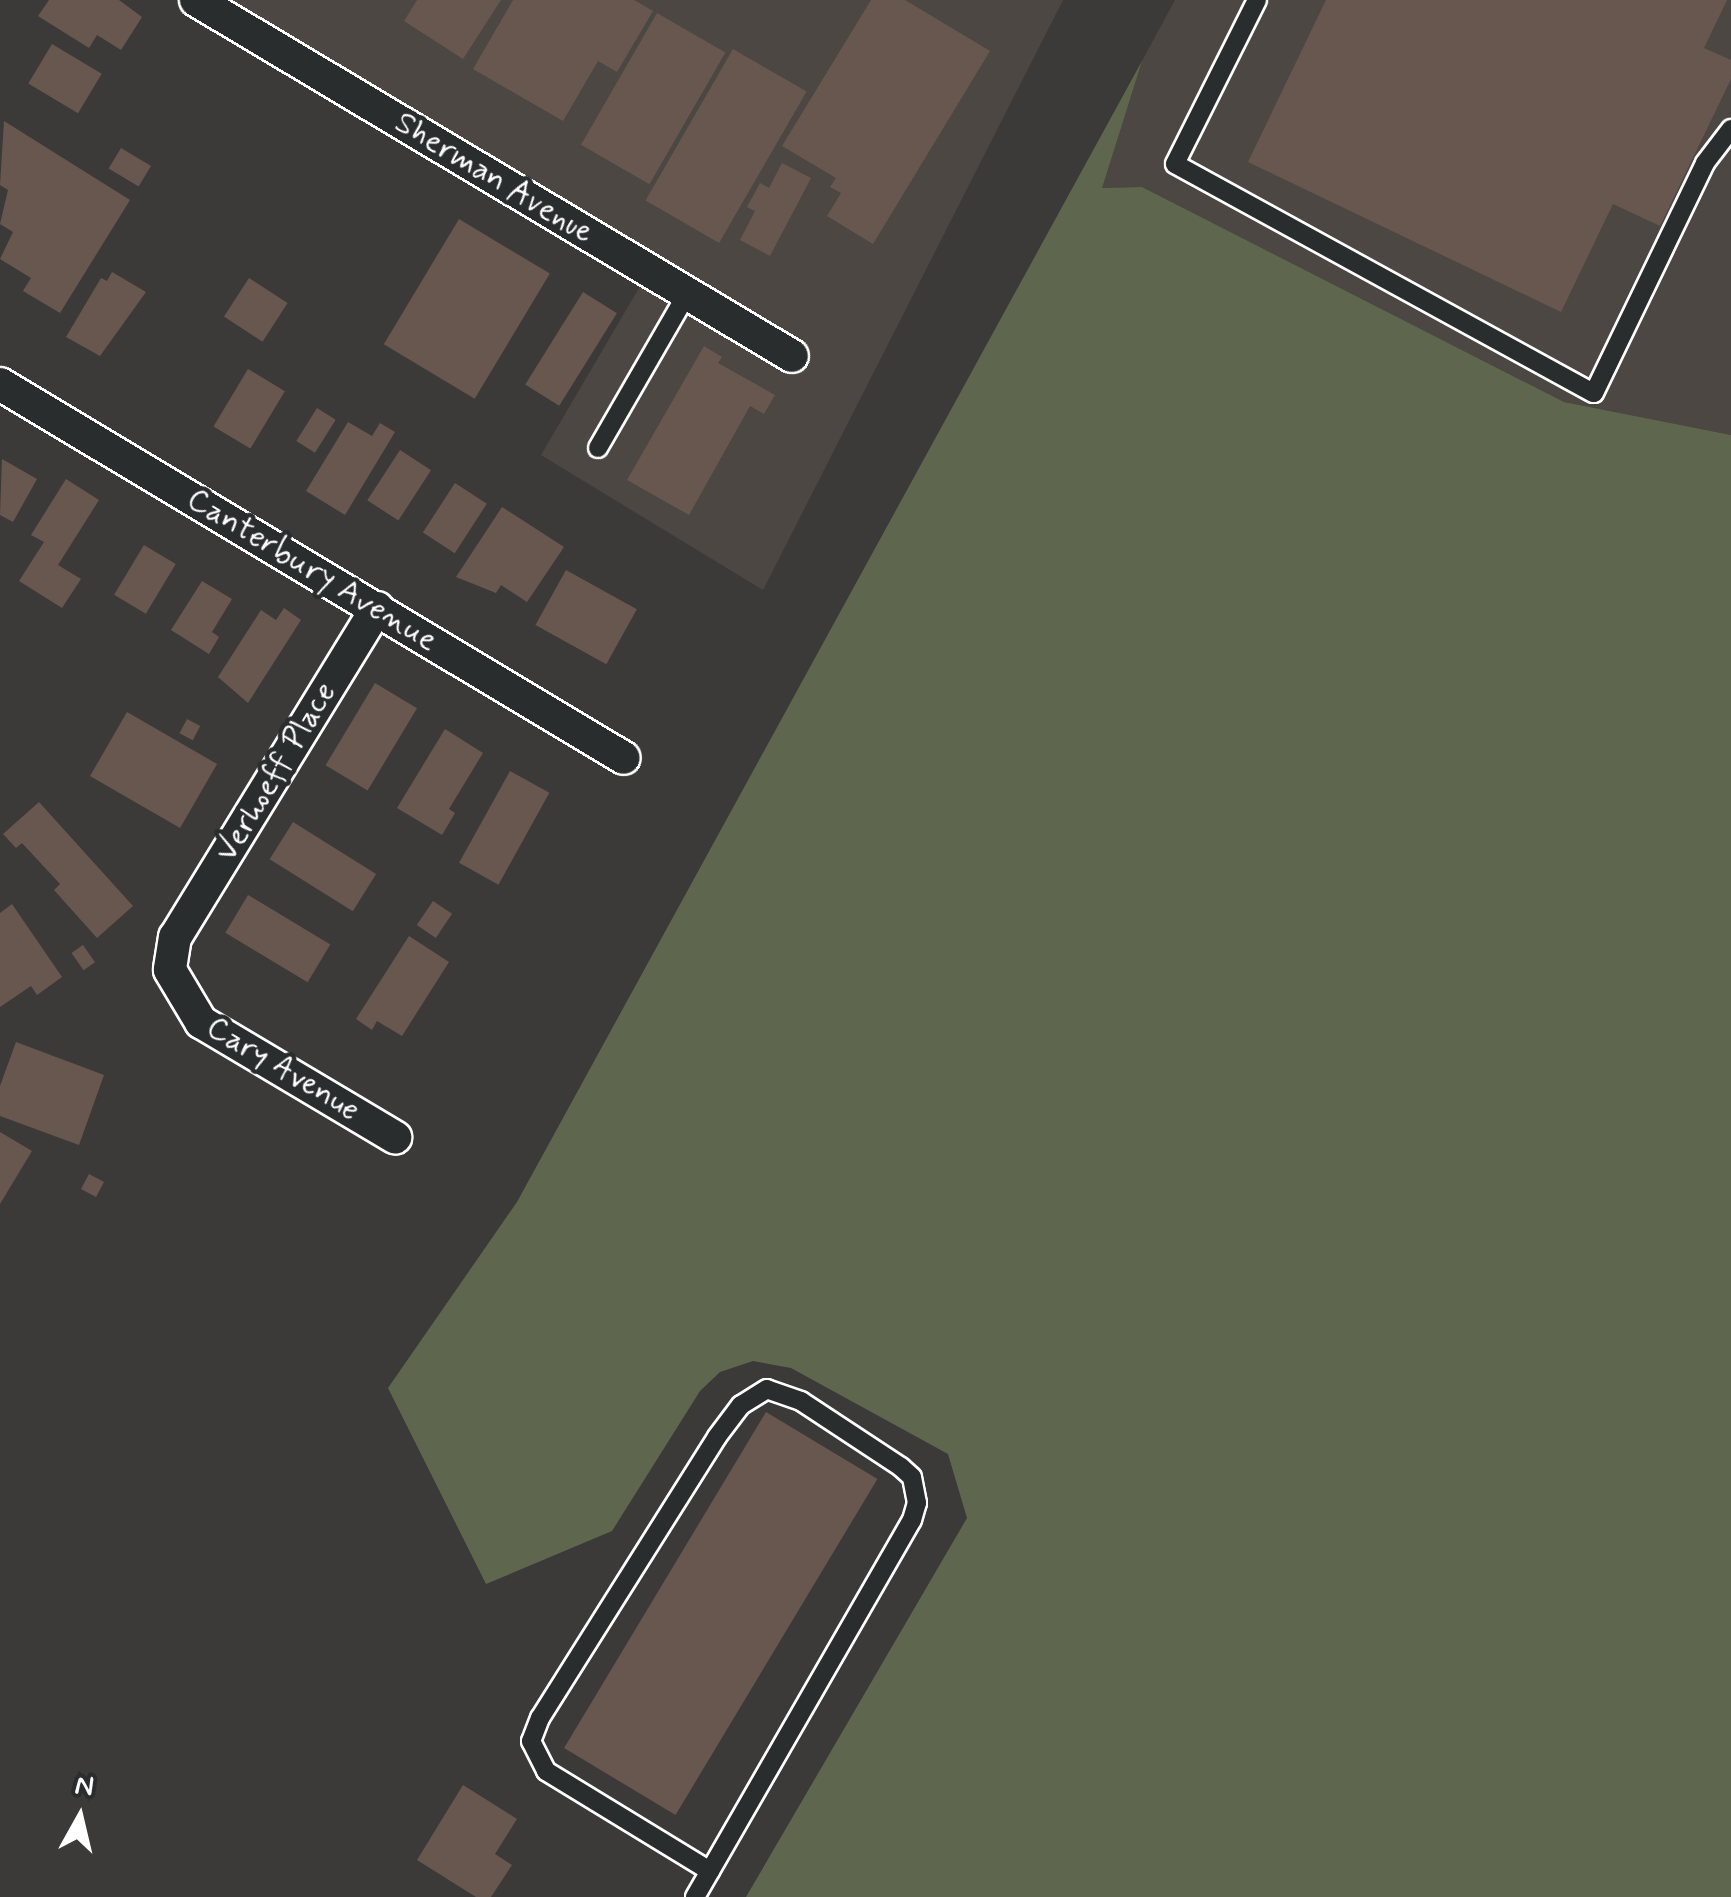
<!DOCTYPE html>
<style>
body{margin:0}
#map{position:relative;width:1731px;height:1897px;overflow:hidden;background:#3c3a38;font-family:Mynerve,sans-serif}
div>[style]{position:absolute}
[style*='--x']{left:calc(var(--x)*1px);top:calc(var(--y)*1px);width:calc(var(--w)*1px);rotate:calc(var(--a)*1deg)}
.built>*{inset:0;background:#4d4743}
.green>*{inset:0;background:#5e674d}
.building>*{inset:0;background:#67574f;transform-origin:0 0}
.roads{filter:drop-shadow(2px 0 #fff) drop-shadow(-2px 0 #fff) drop-shadow(0 2px #fff) drop-shadow(0 -2px #fff)}
.lane>*{height:18px;margin:-9px;padding:0 9px;transform-origin:9px;border-radius:9px;background:#2a2d2e}
.street>*{height:32px;margin:-16px;padding:0 16px;transform-origin:16px;border-radius:16px;background:#2a2d2e}
span{translate:-50% -50%;white-space:nowrap;text-align:center;line-height:1.15;-webkit-text-stroke:9px #2a2d2e;paint-order:stroke}
.street-label{font-size:32px;color:#fff}
.north{position:absolute;left:30px;top:1767px;width:100px;height:100px;-webkit-text-stroke:8px #2a2d2e;paint-order:stroke;rotate:8deg;font-size:28px;font-weight:700;line-height:40px;text-align:center;color:#fff}
.north::after{content:'';display:block;margin:auto;width:35px;height:45px;background:#fff;clip-path:polygon(50% 0,100% 100%,50% 72%,0 100%)}
</style>
<div id="map">
<div class="built">
<div style="clip-path:polygon(196px 0,1063px 0,763px 590px,541px 455px,649px 271px)"></div>
<div style="clip-path:polygon(1175px 0,1731px 0,1731px 435px,1564px 402px,1142px 187px,1101px 188px,1142px 61px)"></div>
</div>
<div class="green">
<div style="clip-path:polygon(1142px 61px,1102px 188px,1142px 187px,1564px 402px,1731px 435px,1731px 1897px,746px 1897px,967px 1518px,948px 1454px,791px 1368px,753px 1361px,720px 1372px,700px 1391px,612px 1531px,486px 1584px,388px 1388px,517px 1202px)"></div>
</div>
<div class="building">
<div style="clip-path:polygon(49px 0,119px 0,142px 17px,121px 50px,97px 35px,89px 48px,38px 16px)"></div>
<div style="clip-path:polygon(417px 0,501px 0,463px 59px,404px 21px)"></div>
<div style="clip-path:polygon(513px 0,634px 0,653px 11px,617px 72px,598px 61px,563px 121px,473px 69px)"></div>
<div style="clip-path:polygon(871px 0,905px 0,990px 51px,873px 244px,827px 216px,841px 193px,830px 187px,836px 178px,782px 146px)"></div>
<div style="clip-path:polygon(1326px 0,1727px 0,1704px 48px,1731px 60px,1731px 79px,1660px 226px,1613px 204px,1561px 312px,1248px 162px)"></div>
<div style="left:657px;top:13px;width:79px;height:152px;rotate:30deg"></div>
<div style="left:52px;top:44px;width:58px;height:46px;rotate:31deg"></div>
<div style="left:733px;top:49px;width:85px;height:175px;rotate:30deg"></div>
<div style="clip-path:polygon(4px 121px,130px 200px,60px 313px,23px 291px,31px 278px,0 259px,13px 232px,0 224px,8px 190px,0 185px)"></div>
<div style="left:121px;top:148px;width:35px;height:24px;rotate:31deg"></div>
<div style="clip-path:polygon(782px 163px,811px 178px,770px 256px,740px 240px,755px 211px,747px 207px,760px 183px,769px 188px)"></div>
<div style="left:459px;top:219px;width:106px;height:146px;rotate:31deg"></div>
<div style="clip-path:polygon(112px 272px,146px 292px,100px 356px,66px 337px,101px 278px,107px 281px)"></div>
<div style="left:249px;top:278px;width:46px;height:46px;rotate:33deg"></div>
<div style="left:583px;top:292px;width:40px;height:109px;rotate:32deg"></div>
<div style="clip-path:polygon(704px 346px,722px 357px,718px 363px,775px 395px,764px 414px,750px 406px,689px 515px,627px 480px)"></div>
<div style="left:248px;top:369px;width:43px;height:67px;rotate:31deg"></div>
<div style="left:317px;top:408px;width:22px;height:39px;rotate:32deg"></div>
<div style="clip-path:polygon(348px 422px,372px 436px,380px 423px,395px 432px,345px 515px,306px 491px)"></div>
<div style="left:400px;top:450px;width:37px;height:60px;rotate:33deg"></div>
<div style="clip-path:polygon(2px 459px,37px 479px,13px 522px,0 515px)"></div>
<div style="clip-path:polygon(66px 479px,99px 500px,58px 565px,81px 579px,62px 608px,19px 581px,44px 542px,31px 535px)"></div>
<div style="left:455px;top:483px;width:38px;height:59px;rotate:33deg"></div>
<div style="clip-path:polygon(502px 507px,564px 547px,527px 602px,501px 585px,496px 593px,456px 577px)"></div>
<div style="left:144px;top:545px;width:37px;height:58px;rotate:31deg"></div>
<div style="left:566px;top:570px;width:81px;height:63px;rotate:29deg"></div>
<div style="clip-path:polygon(202px 581px,232px 599px,212px 632px,219px 637px,209px 654px,171px 630px)"></div>
<div style="clip-path:polygon(284px 608px,301px 620px,248px 703px,218px 677px,261px 610px,276px 620px)"></div>
<div style="left:375px;top:683px;width:49px;height:96px;rotate:31deg"></div>
<div style="left:127px;top:712px;width:104px;height:74px;rotate:30deg"></div>
<div style="left:187px;top:719px;width:15px;height:16px;rotate:28deg"></div>
<div style="clip-path:polygon(445px 729px,483px 753px,449px 809px,455px 813px,442px 835px,397px 808px)"></div>
<div style="left:510px;top:771px;width:45px;height:105px;rotate:29deg"></div>
<div style="clip-path:polygon(39px 802px,133px 906px,97px 938px,54px 890px,60px 884px,22px 843px,16px 848px,3px 834px)"></div>
<div style="left:293px;top:822px;width:98px;height:44px;rotate:32deg"></div>
<div style="left:248px;top:895px;width:96px;height:44px;rotate:31deg"></div>
<div style="left:433px;top:901px;width:23px;height:29px;rotate:34deg"></div>
<div style="clip-path:polygon(12px 904px,62px 977px,37px 995px,31px 986px,0 1007px,0 913px)"></div>
<div style="clip-path:polygon(409px 936px,449px 962px,402px 1036px,377px 1021px,372px 1030px,356px 1019px)"></div>
<div style="left:83px;top:945px;width:21px;height:14px;rotate:55deg"></div>
<div style="clip-path:polygon(16px 1042px,104px 1075px,79px 1145px,0 1116px,0 1086px)"></div>
<div style="clip-path:polygon(0 1132px,32px 1151px,0 1204px)"></div>
<div style="left:89px;top:1174px;width:17px;height:17px;rotate:28deg"></div>
<div style="left:766px;top:1412px;width:130px;height:392px;rotate:31deg"></div>
<div style="clip-path:polygon(463px 1785px,517px 1819px,495px 1854px,512px 1865px,491px 1897px,476px 1897px,417px 1860px)"></div>
</div>
<div class="roads">
<div class="lane">
<div style="--x:1257;--y:0;--w:183;--a:116.6"></div>
<div style="--x:1175;--y:164;--w:477;--a:28.7"></div>
<div style="--x:1594;--y:393;--w:255;--a:-64.2"></div>
<div style="--x:1705;--y:163;--w:43;--a:-52.6"></div>
<div style="--x:598;--y:448;--w:178;--a:-60"></div>
<div style="--x:695;--y:1897;--w:30;--a:-60"></div>
<div style="--x:710;--y:1871;--w:405;--a:-60.1"></div>
<div style="--x:912;--y:1520;--w:18;--a:-74"></div>
<div style="--x:917;--y:1503;--w:26;--a:-101"></div>
<div style="--x:912;--y:1477;--w:15;--a:-138"></div>
<div style="--x:901;--y:1467;--w:120;--a:-146.6"></div>
<div style="--x:801;--y:1401;--w:36;--a:-161"></div>
<div style="--x:767;--y:1389;--w:31;--a:148"></div>
<div style="--x:741;--y:1405;--w:40;--a:127"></div>
<div style="--x:717;--y:1437;--w:332;--a:122.2"></div>
<div style="--x:540;--y:1718;--w:25;--a:111"></div>
<div style="--x:531;--y:1741;--w:34;--a:63"></div>
<div style="--x:546;--y:1771;--w:192;--a:31.4"></div>
</div>
<div class="street">
<div style="--x:196;--y:0;--w:694;--a:30.85"></div>
<div style="--x:0;--y:384;--w:727;--a:30.94"></div>
<div style="--x:377;--y:608;--w:386;--a:121.5"></div>
<div style="--x:175;--y:937;--w:33;--a:99"></div>
<div style="--x:170;--y:970;--w:61;--a:59.2"></div>
<div style="--x:201;--y:1022;--w:226;--a:30.7"></div>
</div>
</div>
<div class="street-label">
<span style="left:494px;top:178px;rotate:31deg">Sherman Avenue</span>
<span style="left:312px;top:570px;rotate:31deg">Canterbury Avenue</span>
<span style="left:276px;top:772px;rotate:-59deg">Verhoeff Place</span>
<span style="left:283px;top:1069px;rotate:31deg">Cary Avenue</span>
</div>
<div class="north">N</div>
</div>
